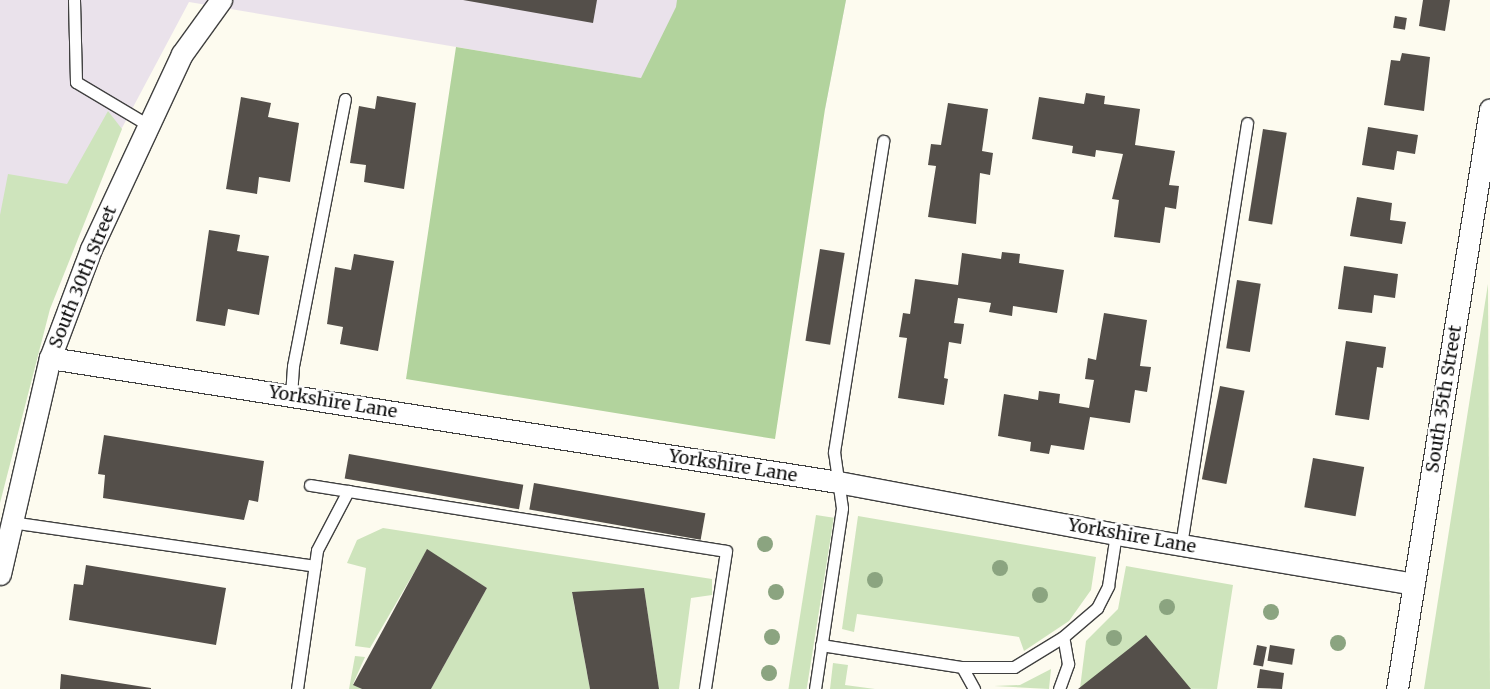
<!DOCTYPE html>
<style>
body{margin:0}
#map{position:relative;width:1490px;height:689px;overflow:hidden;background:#fdfbef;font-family:Merriweather,serif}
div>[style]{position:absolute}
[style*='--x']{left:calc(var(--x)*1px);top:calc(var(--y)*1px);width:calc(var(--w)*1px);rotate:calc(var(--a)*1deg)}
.industrial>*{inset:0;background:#eae2eb}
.green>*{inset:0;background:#cee4bc;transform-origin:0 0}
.forest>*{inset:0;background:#b2d39d}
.building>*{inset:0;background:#544f4a;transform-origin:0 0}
.roads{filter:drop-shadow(1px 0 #404040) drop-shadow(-1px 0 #404040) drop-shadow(0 1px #404040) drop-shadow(0 -1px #404040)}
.lane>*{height:11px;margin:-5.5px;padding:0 5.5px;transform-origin:5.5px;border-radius:5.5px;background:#fff}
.street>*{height:21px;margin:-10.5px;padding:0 10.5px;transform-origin:10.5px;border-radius:10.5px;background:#fff}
.trees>*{width:16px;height:16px;margin:-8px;border-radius:50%;background:#8ba480}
span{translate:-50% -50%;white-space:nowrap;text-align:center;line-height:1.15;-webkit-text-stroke:5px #fff;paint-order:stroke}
.street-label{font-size:18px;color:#0d0d0d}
</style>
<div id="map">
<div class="industrial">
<div style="clip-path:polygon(0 0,846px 0,825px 109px,189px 2px,98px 173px,58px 262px,0 454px)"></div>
</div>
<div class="green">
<div style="clip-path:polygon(108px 111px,122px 129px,50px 309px,0 503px,0 215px,8px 174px,67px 184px)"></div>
<div style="clip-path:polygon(1488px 284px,1490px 689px,1424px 689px)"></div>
<div style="left:816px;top:515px;width:18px;height:177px;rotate:9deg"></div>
<div style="clip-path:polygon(858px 516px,1096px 557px,1091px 590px,1069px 621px,1024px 651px,1019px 637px,857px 614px,854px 632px,842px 629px)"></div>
<div style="clip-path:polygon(383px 528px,712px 579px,712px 595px,691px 598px,679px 689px,659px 689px,644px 588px,572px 593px,590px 689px,431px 689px,487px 588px,427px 550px,370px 648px,355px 646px,366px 568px,347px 563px,357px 540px)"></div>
<div style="clip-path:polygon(1126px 566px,1233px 585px,1217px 689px,1080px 688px,1086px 641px,1118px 609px)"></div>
<div style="clip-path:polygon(355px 656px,365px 657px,353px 684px,362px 689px,349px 689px)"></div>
<div style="clip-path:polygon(833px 663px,848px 665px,845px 685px,875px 689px,830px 689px)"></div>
<div style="clip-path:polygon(1051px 669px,1049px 689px,994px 686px,1020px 685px)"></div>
</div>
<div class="forest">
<div style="clip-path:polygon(677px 0,846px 0,825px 109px,775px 439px,406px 379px,456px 47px,641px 78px,676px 7px)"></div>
</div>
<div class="building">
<div style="clip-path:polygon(463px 0,597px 0,593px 23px)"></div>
<div style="clip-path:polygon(1423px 0,1450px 0,1445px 31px,1419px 26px)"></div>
<div style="left:1395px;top:16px;width:12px;height:12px;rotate:9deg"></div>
<div style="clip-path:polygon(1402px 53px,1430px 57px,1424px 111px,1384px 105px,1391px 60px,1400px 61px)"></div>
<div style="clip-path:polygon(1086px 93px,1105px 96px,1104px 104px,1140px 109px,1135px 145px,1175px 151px,1169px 185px,1179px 186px,1176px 209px,1165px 207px,1160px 243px,1114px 237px,1119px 200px,1112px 199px,1123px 154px,1096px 150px,1095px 157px,1072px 153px,1073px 146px,1032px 139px,1039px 97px,1084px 104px)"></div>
<div style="clip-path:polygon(377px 96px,416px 103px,404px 189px,364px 182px,366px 165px,350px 163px,359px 106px,375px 109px)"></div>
<div style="clip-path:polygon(241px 97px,271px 103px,268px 117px,299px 123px,290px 182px,259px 177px,257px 194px,226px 189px)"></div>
<div style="clip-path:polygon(948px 103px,988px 109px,982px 151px,993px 153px,990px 175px,980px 173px,976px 224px,928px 217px,936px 166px,928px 165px,931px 144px,941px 145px)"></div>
<div style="clip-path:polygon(1368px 127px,1418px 135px,1415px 154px,1397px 151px,1394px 170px,1362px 165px)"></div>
<div style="left:1263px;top:129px;width:24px;height:93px;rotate:9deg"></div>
<div style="clip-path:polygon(1357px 197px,1392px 203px,1390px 220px,1406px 222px,1402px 244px,1350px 236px)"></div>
<div style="clip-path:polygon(209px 230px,240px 235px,237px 251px,269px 256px,259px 315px,228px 309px,225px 326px,196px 321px)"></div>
<div style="left:820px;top:249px;width:25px;height:93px;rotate:9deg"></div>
<div style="clip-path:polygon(1002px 252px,1020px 254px,1019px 263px,1064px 270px,1057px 313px,1013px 306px,1012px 316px,989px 312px,991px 303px,958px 298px,954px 323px,964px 324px,961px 344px,949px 342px,944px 378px,948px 379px,944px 405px,898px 398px,907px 338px,899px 337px,903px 313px,910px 314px,915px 279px,958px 285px,962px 253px,1001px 259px)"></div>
<div style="clip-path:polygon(354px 254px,394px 261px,378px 351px,340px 344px,343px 327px,327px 324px,335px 267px,351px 270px)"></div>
<div style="clip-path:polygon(1344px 266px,1398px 274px,1395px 298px,1374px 295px,1372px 313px,1338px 309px)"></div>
<div style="left:1237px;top:280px;width:24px;height:69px;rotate:9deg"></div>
<div style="clip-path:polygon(1104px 313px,1147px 320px,1140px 366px,1151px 367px,1147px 392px,1135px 390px,1130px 423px,1090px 417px,1084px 450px,1051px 445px,1049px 454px,1030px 451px,1031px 442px,998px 436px,1004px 394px,1038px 400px,1039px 391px,1060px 394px,1059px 403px,1089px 408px,1094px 380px,1085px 379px,1088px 358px,1096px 360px)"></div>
<div style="clip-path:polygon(1346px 341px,1386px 347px,1383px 368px,1377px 367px,1369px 420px,1335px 415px)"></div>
<div style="left:1220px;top:386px;width:25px;height:95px;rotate:11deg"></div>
<div style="clip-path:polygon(104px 435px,264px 461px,258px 502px,249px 500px,244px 520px,103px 498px,105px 475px,98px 474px)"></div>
<div style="left:349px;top:454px;width:177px;height:25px;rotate:10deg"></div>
<div style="left:1313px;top:458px;width:52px;height:50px;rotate:10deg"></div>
<div style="left:534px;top:483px;width:174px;height:27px;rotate:10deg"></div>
<div style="clip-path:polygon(427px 549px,487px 588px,431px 689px,362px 689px,353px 685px)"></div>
<div style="clip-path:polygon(86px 565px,226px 588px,216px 645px,69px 620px,74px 584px,83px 585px)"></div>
<div style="clip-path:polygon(644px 588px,659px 689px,590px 689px,572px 592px)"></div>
<div style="clip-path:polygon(1146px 635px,1191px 689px,1078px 689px,1130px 648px)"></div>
<div style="left:1257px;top:645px;width:10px;height:20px;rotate:11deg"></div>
<div style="left:1270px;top:645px;width:25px;height:16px;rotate:9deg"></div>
<div style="clip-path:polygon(1260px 669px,1284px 673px,1282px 689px,1257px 688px)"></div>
<div style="clip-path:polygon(61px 674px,151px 688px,151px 689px,60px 689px)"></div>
</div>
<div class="roads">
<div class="lane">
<div style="--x:74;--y:0;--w:82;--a:88.6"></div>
<div style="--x:76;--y:82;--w:84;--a:30.8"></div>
<div style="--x:291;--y:395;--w:29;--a:-86"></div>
<div style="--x:293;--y:366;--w:272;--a:-79"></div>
<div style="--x:310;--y:485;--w:421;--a:9"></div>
<div style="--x:726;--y:551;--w:140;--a:98.7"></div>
<div style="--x:11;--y:522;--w:307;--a:8.2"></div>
<div style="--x:1181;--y:545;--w:427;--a:-81.1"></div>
<div style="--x:821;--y:645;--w:143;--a:8.9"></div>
<div style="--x:962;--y:667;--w:52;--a:0"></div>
<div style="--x:1014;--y:667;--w:57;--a:-31.5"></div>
<div style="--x:1063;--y:637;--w:45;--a:-40.5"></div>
<div style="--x:1097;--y:608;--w:25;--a:-63"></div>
<div style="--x:1108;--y:586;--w:53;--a:-81.3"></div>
<div style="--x:962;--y:667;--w:25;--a:61"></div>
<div style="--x:297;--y:689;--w:140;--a:-81.8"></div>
<div style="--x:317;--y:550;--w:67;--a:-62.3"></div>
<div style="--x:815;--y:689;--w:183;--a:-81.5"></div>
<div style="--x:842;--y:508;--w:57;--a:-98.1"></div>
<div style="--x:834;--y:452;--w:315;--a:-81"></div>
<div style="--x:1059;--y:689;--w:27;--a:-70"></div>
<div style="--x:1068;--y:664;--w:27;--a:-100"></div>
</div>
<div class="street">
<div style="--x:50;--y:358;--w:798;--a:8.94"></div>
<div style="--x:838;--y:482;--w:283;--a:10.6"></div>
<div style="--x:1116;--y:534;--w:302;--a:9.5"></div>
<div style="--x:0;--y:574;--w:222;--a:-77"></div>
<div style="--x:50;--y:358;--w:116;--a:-69.4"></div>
<div style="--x:91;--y:249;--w:215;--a:-65"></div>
<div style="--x:182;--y:54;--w:67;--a:-54.2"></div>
<div style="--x:1397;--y:689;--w:587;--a:-80.89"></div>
</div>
</div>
<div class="trees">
<div style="left:765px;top:544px"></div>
<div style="left:1000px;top:568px"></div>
<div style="left:875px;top:580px"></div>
<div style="left:776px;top:592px"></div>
<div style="left:1040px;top:595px"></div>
<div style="left:1167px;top:607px"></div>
<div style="left:1271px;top:612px"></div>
<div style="left:772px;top:637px"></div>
<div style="left:1114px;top:638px"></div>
<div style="left:1338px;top:643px"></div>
<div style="left:769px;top:673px"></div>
</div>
<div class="street-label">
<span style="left:83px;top:277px;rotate:-68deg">South 30th Street</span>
<span style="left:1444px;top:399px;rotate:-81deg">South 35th Street</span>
<span style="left:333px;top:402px;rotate:9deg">Yorkshire Lane</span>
<span style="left:733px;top:466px;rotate:9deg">Yorkshire Lane</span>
<span style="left:1132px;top:536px;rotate:10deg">Yorkshire Lane</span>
</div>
</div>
